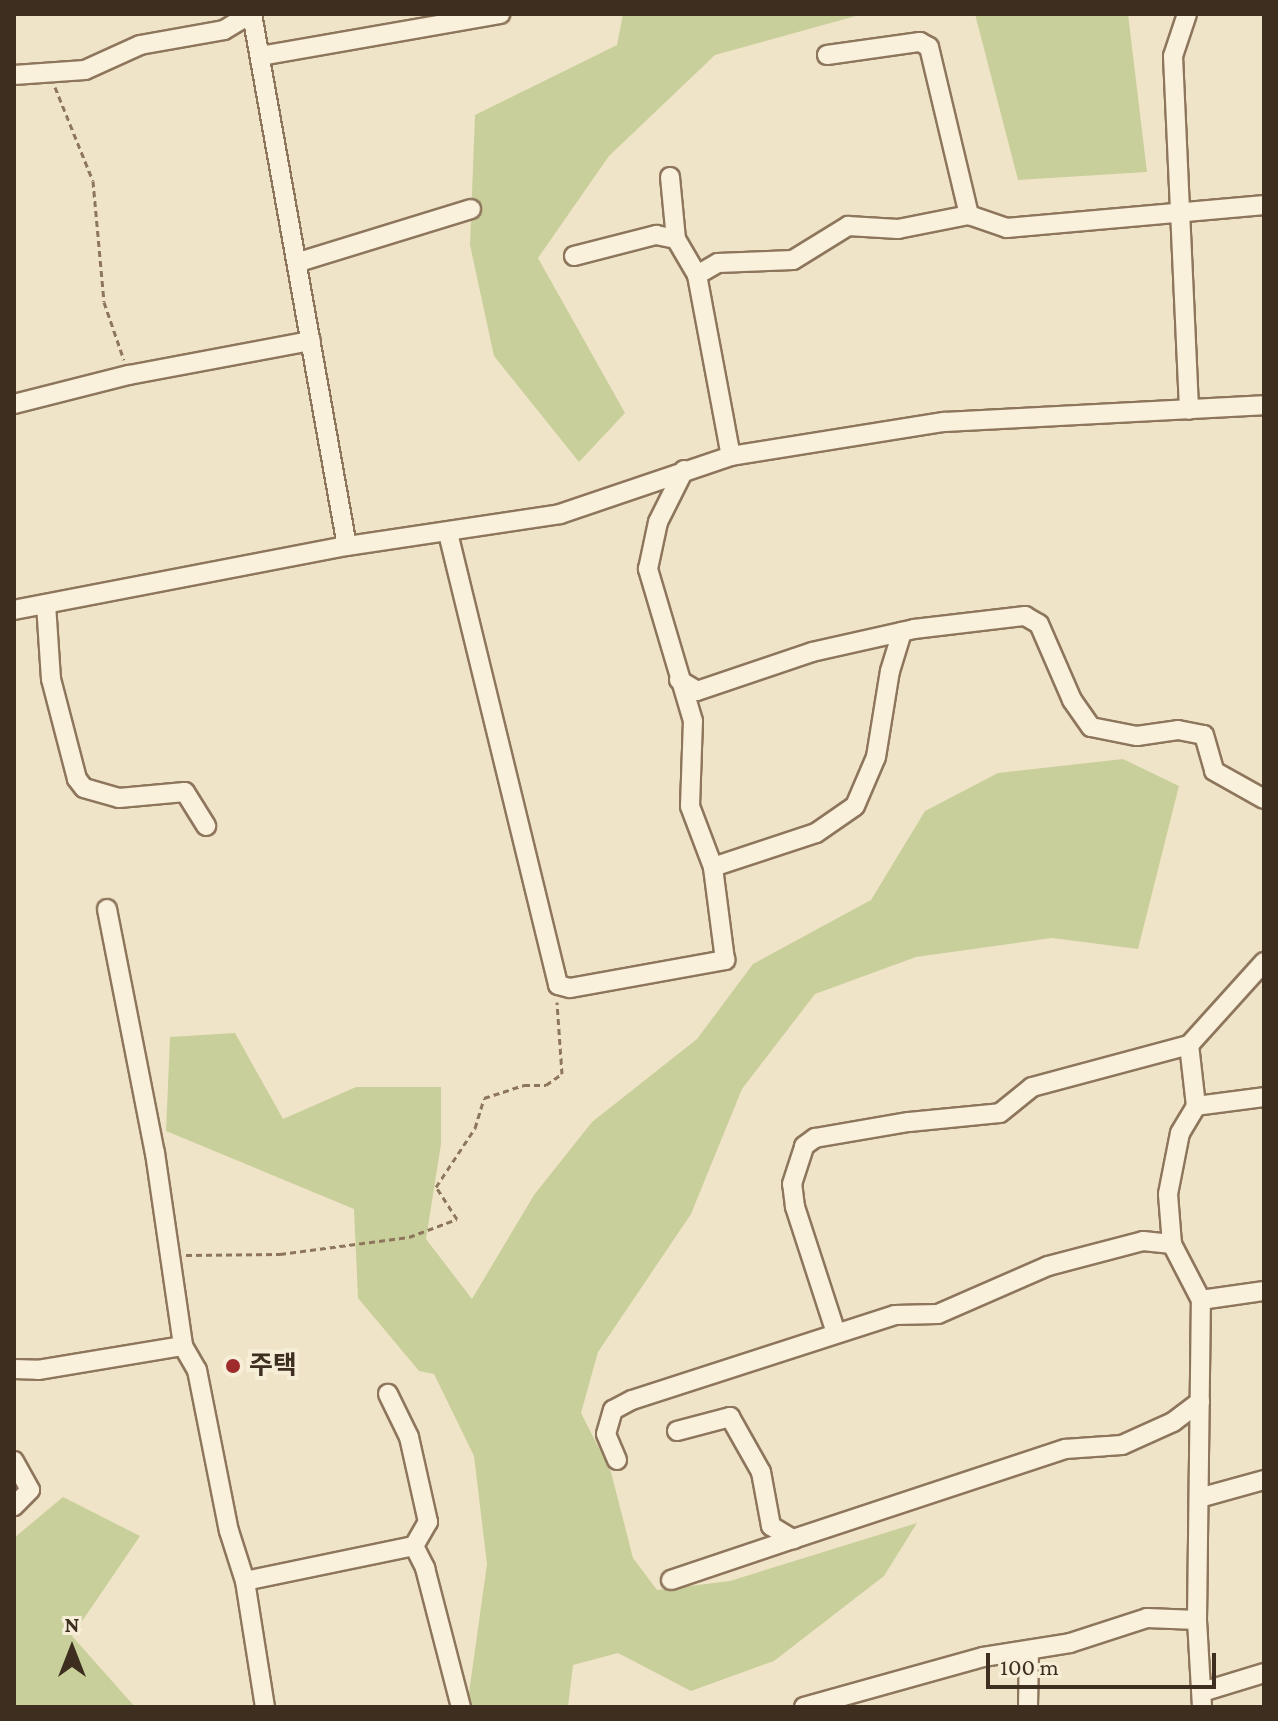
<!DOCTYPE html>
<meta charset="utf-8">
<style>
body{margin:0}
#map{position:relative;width:1278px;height:1721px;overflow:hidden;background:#f0e4c8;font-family:"Crimson Pro","Noto Sans KR",serif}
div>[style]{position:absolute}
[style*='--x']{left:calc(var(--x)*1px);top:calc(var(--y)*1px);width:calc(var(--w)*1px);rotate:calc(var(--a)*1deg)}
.green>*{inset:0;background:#c9cf9b}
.path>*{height:3px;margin-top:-1.5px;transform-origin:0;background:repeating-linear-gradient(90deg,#8d765c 0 6px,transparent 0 10px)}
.roads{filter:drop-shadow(2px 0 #8d765c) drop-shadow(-2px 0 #8d765c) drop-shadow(0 2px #8d765c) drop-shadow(0 -2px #8d765c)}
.street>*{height:18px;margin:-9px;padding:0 9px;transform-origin:9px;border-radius:9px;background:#faf1dc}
.dots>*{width:22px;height:22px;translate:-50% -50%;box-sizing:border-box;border:4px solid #f7eed8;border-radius:50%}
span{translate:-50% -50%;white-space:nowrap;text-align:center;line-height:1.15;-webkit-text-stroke:8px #f7eed8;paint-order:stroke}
.poi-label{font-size:26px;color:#3d2e20;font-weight:700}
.left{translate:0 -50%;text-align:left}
.frame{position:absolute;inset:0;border:16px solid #3d2e20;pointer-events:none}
.north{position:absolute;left:32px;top:1609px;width:80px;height:80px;-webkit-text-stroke:6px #f7eed8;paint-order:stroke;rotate:0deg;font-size:22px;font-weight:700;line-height:32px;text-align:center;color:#3d2e20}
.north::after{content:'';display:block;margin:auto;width:28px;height:36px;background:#3d2e20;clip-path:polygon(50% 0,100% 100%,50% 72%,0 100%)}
.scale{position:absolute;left:986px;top:1653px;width:230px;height:36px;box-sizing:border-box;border:4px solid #3d2e20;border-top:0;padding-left:10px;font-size:24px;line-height:28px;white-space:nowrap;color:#3d2e20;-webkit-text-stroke:6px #f7eed8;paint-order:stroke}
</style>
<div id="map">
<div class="green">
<div style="clip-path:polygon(623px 14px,863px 14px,715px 55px,609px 156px,538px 258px,625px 413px,579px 462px,494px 356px,470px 245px,475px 115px,617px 45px)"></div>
<div style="clip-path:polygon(975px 14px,1128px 14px,1147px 172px,1018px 180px)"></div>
<div style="clip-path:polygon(1123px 759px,1179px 786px,1138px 949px,1052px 938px,916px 957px,815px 994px,742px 1089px,691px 1214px,598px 1352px,581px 1413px,611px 1472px,633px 1558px,657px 1590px,730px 1581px,917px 1523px,884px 1576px,774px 1661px,691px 1691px,618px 1653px,573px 1665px,568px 1707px,467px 1707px,487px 1564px,474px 1456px,434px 1374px,419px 1371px,358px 1298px,354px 1209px,166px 1131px,170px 1037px,235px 1033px,283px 1119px,356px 1087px,441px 1087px,441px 1144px,426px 1239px,472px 1299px,534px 1195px,592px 1122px,697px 1039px,753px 964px,871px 900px,925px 811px,998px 773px)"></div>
<div style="clip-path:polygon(63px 1497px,140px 1536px,72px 1636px,135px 1707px,14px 1707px,14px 1538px)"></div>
</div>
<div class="path">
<div style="--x:55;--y:87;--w:101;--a:68"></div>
<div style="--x:93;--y:181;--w:121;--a:84.8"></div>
<div style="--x:104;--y:302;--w:61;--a:71"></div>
<div style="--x:186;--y:1255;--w:94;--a:-0.6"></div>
<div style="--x:280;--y:1254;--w:130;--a:-7.5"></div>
<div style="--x:409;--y:1237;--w:51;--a:-20.6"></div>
<div style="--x:457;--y:1219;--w:38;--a:-123"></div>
<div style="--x:436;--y:1187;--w:71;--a:-56.5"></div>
<div style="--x:475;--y:1128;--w:31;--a:-73"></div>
<div style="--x:484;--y:1098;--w:42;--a:-18"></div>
<div style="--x:524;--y:1085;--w:22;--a:0"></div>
<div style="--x:546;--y:1085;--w:19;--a:-35"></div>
<div style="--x:562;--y:1074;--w:72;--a:-94"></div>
</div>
<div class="roads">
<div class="street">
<div style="--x:252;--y:14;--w:540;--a:79.88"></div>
<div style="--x:1187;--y:14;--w:44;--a:108.4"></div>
<div style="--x:1173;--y:56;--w:354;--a:87.4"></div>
<div style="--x:827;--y:55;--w:94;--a:-8"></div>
<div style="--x:920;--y:42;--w:10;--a:29"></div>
<div style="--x:929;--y:47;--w:173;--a:76.6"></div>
<div style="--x:260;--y:56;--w:244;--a:-9.9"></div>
<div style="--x:14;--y:75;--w:71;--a:-4"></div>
<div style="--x:85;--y:70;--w:60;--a:-24.4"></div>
<div style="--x:140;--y:45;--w:85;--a:-10.1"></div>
<div style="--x:224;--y:30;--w:31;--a:-31"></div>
<div style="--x:670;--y:177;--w:62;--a:84.5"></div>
<div style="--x:676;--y:239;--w:42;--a:59.7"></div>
<div style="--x:697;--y:275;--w:184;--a:79.4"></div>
<div style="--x:574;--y:256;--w:85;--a:-14.4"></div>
<div style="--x:656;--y:235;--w:20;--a:11"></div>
<div style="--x:299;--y:262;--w:180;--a:-17.1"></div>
<div style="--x:697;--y:275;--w:24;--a:-30"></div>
<div style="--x:718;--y:263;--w:75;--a:-2.3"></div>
<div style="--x:793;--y:260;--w:65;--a:-31.7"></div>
<div style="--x:848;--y:226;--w:50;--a:3.4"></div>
<div style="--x:898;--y:229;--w:72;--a:-11.2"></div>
<div style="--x:969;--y:215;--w:40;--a:18.9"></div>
<div style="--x:1007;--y:228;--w:258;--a:-5.1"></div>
<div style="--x:14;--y:404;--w:119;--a:-14.2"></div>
<div style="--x:129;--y:375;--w:185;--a:-10.6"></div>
<div style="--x:448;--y:533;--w:465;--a:76.3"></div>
<div style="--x:558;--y:985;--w:12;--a:14"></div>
<div style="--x:570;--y:988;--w:158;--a:-10.2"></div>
<div style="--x:725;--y:960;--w:94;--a:-97.4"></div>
<div style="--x:713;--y:867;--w:65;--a:-110.7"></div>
<div style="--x:690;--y:806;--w:85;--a:-88"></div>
<div style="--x:693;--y:721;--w:159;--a:-106.5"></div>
<div style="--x:648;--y:569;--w:48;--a:-78"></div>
<div style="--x:658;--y:522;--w:58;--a:-63.4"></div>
<div style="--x:46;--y:604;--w:75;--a:86.2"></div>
<div style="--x:51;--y:679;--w:103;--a:75.4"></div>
<div style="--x:77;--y:779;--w:11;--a:52"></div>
<div style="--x:84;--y:788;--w:36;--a:16"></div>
<div style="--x:119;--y:798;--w:66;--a:-5.2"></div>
<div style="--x:185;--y:792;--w:40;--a:58"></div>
<div style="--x:14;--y:610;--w:339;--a:-10.9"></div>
<div style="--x:347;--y:546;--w:215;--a:-8.5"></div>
<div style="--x:560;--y:514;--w:181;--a:-18.7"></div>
<div style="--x:731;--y:456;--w:216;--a:-9.1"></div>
<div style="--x:944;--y:422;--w:320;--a:-3"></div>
<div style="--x:679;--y:680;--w:21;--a:31"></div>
<div style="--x:697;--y:691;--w:121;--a:-18.7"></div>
<div style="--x:812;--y:652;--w:105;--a:-12.7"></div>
<div style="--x:914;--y:629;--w:112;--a:-6.7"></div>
<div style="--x:1025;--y:616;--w:16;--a:30"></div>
<div style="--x:1039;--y:624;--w:83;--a:66.5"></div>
<div style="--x:1072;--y:700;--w:33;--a:55"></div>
<div style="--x:1091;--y:727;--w:47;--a:11.1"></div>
<div style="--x:1137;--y:736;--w:41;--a:-8.3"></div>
<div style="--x:1178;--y:730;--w:26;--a:11"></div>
<div style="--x:1204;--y:735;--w:37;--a:74"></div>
<div style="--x:1214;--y:771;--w:57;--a:29.2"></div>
<div style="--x:713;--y:867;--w:108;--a:-18.3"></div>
<div style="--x:816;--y:833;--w:47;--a:-34.7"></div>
<div style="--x:855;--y:806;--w:53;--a:-66.8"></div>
<div style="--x:876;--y:757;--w:87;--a:-80.8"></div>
<div style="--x:890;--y:671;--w:41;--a:-72.9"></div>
<div style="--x:107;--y:909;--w:249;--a:78.9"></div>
<div style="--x:155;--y:1153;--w:195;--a:81.7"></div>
<div style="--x:1196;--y:1106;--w:69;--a:-7.5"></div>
<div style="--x:1201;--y:1300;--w:64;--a:-8.1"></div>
<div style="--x:836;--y:1333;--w:133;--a:-108"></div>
<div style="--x:795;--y:1207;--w:23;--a:-97"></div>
<div style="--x:792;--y:1184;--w:40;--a:-72"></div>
<div style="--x:804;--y:1146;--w:14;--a:-36"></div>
<div style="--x:815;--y:1138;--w:95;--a:-9.7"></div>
<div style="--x:909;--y:1122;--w:91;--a:-5.6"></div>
<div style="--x:1000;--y:1113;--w:41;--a:-39.1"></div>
<div style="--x:1032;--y:1087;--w:163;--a:-15"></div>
<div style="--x:14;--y:1369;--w:24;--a:2"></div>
<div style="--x:38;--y:1370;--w:147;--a:-9.4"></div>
<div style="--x:183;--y:1346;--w:28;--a:60"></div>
<div style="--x:197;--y:1370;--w:164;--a:78.8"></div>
<div style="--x:229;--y:1531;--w:52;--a:72.3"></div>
<div style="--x:245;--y:1581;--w:128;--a:81"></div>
<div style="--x:677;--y:1431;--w:55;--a:-14.8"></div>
<div style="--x:730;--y:1417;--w:63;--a:60.6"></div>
<div style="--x:761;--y:1472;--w:55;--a:79.5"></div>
<div style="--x:771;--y:1526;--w:26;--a:31"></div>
<div style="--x:793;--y:1539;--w:287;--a:-18.3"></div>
<div style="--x:1065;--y:1449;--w:57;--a:-4"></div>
<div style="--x:1122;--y:1445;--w:56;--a:-24.3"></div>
<div style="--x:1173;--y:1422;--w:34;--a:-37"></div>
<div style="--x:617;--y:1460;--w:28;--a:-113"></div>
<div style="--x:606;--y:1434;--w:25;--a:-74"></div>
<div style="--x:613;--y:1410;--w:21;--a:-28"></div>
<div style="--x:632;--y:1400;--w:276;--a:-17.9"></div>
<div style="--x:895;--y:1315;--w:43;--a:-1.3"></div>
<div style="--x:938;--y:1314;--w:120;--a:-23.6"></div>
<div style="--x:1048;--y:1266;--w:98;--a:-14.7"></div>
<div style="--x:1143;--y:1241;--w:29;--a:6"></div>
<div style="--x:14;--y:1461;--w:33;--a:61"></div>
<div style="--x:30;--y:1490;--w:23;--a:135"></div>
<div style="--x:1199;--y:1498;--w:67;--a:-15.5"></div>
<div style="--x:414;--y:1546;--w:25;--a:63"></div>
<div style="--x:425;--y:1568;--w:144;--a:75.5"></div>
<div style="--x:671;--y:1580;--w:129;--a:-18.6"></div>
<div style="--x:245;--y:1581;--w:173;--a:-11.7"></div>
<div style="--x:414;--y:1546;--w:28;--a:-60"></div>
<div style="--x:428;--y:1522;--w:87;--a:-102.6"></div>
<div style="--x:409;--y:1437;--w:48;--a:-116"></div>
<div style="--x:1202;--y:1692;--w:65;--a:-17"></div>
<div style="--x:804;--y:1707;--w:186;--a:-15.6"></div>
<div style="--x:983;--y:1657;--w:88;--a:-9.1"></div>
<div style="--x:1070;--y:1643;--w:81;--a:-18"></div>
<div style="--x:1147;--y:1618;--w:50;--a:2.3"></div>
<div style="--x:1028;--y:1707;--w:56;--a:-89"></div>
<div style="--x:1202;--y:1707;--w:87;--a:-93.3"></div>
<div style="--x:1197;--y:1620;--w:320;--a:-89.3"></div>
<div style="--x:1201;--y:1300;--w:63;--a:-117.4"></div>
<div style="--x:1172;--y:1244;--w:50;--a:-94.6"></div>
<div style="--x:1168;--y:1194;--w:62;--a:-78.9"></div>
<div style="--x:1180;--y:1133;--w:31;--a:-59"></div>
<div style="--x:1196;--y:1106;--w:61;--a:-96.5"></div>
<div style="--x:1189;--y:1045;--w:112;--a:-47.9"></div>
</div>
</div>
<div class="dots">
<div style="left:233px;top:1366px;background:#9e2a2b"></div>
</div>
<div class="poi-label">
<span class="left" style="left:249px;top:1366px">주택</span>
</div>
<div class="frame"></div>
<div class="north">N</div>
<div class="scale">100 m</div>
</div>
